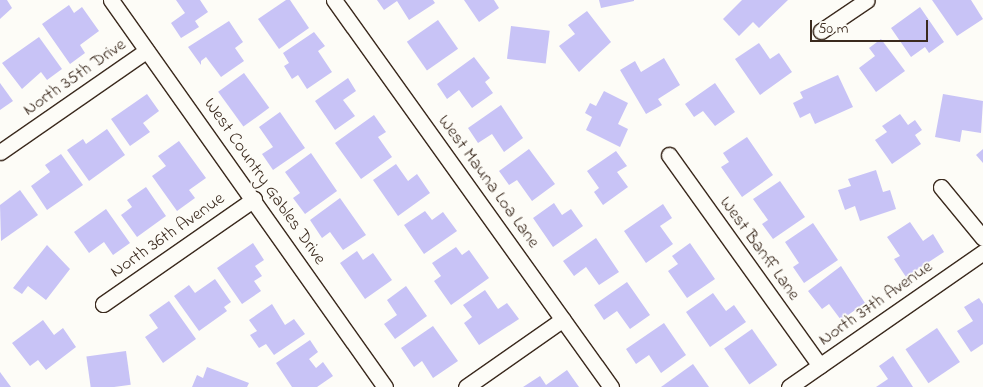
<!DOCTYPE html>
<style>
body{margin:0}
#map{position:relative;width:983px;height:387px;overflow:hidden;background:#fdfcf7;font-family:"Indie Flower",sans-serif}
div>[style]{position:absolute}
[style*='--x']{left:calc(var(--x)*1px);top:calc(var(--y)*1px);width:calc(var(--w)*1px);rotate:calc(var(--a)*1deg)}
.building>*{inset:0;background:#c8c3f6;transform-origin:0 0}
.roads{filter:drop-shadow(1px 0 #3b2a1e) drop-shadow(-1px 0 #3b2a1e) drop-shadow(0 1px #3b2a1e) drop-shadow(0 -1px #3b2a1e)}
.street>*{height:15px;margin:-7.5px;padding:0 7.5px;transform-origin:7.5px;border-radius:7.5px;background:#fdfcf7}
span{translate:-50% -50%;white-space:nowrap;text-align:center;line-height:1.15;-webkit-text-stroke:4px #fdfcf7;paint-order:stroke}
.street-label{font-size:18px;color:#3b2a1e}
.scale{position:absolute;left:810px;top:20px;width:118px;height:22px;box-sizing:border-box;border:2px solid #3b2a1e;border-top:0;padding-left:6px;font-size:15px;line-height:18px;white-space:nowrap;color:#3b2a1e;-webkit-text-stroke:4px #fdfcf7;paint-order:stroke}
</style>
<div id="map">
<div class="building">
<div style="clip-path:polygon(0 0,7px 0,12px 8px,0 19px)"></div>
<div style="clip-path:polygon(176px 0,200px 0,208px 12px,195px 21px,199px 27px,181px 38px,171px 23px,185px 13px)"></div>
<div style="clip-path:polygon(286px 0,290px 0,309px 28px,279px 49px,258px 19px)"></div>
<div style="clip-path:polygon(377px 0,433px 0,435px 3px,409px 20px,397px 1px,384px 10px)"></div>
<div style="clip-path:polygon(464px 0,494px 0,499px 8px,479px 22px)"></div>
<div style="clip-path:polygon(599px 0,634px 0,634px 1px,601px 8px)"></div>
<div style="clip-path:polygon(742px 0,788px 0,759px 28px,753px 22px,739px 36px,723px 19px)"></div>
<div style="clip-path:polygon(932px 0,971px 0,983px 19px,957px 36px)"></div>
<div style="clip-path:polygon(69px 5px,74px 13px,82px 7px,99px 31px,80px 45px,85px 53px,70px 64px,42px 24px)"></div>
<div style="clip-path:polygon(920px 7px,944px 42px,929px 53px,925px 47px,911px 57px,891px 28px)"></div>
<div style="clip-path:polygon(587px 11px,611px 42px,579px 72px,559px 46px,575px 34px,568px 25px)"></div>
<div style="left:438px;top:20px;width:35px;height:38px;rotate:55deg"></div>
<div style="clip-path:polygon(229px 21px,243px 42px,235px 48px,244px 61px,221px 77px,206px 57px,201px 61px,201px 65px,188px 47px)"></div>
<div style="left:511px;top:26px;width:39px;height:33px;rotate:7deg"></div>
<div style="clip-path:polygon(314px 32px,325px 46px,318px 51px,332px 72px,307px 89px,298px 75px,292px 79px,284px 66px,289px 63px,283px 53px)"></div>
<div style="clip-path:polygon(39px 37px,62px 69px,47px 80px,41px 72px,22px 89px,2px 63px)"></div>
<div style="clip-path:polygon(881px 39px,905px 71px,876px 92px,859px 68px,875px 56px,869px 48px)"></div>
<div style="clip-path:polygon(759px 43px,770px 59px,779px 53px,792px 72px,760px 95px,735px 59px)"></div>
<div style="clip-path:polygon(474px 57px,490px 78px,485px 82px,493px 93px,472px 108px,459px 90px,447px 99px,437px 84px)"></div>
<div style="clip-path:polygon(664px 58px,680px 85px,658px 99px,662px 105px,646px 114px,620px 70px,635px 61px,641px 72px)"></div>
<div style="left:244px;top:73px;width:43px;height:32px;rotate:54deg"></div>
<div style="clip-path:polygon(838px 75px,853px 107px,815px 124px,810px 113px,800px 118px,793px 103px,803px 98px,800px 92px)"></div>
<div style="clip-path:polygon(348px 78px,356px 91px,343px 100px,355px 116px,335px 130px,315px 101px)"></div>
<div style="clip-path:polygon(0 83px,13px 101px,0 110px)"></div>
<div style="clip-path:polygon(715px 83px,735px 112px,715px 126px,703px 111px,694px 117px,685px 104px)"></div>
<div style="clip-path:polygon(604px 91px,628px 103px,618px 124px,628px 129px,620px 147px,586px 130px,592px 117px,585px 113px,590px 103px,596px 106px)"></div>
<div style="clip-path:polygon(147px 94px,159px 111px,143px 123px,150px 132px,130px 146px,111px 119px)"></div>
<div style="clip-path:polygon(943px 94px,983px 101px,981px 133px,962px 130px,960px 142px,935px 137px)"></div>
<div style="clip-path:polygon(501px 105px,523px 138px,504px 152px,492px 134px,478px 143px,468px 128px)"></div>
<div style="clip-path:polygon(280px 112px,305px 148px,273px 170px,262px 154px,273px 147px,259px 127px)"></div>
<div style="clip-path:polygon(900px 114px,908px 125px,915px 120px,922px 130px,915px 135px,921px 144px,892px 164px,875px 140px,887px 132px,882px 126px)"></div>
<div style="clip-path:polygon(374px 115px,386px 132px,378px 137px,392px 157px,361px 179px,335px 143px)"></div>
<div style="clip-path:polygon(107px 129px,125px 155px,89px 181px,67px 150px,83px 139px,86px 144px)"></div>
<div style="clip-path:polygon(747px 137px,773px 175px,742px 197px,721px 167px,729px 162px,723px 153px)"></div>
<div style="clip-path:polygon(179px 141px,206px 178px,189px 190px,195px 198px,177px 211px,152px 176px,166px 166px,158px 156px)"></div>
<div style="clip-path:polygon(529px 149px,555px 184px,532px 201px,517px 180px,509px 185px,499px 171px)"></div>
<div style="clip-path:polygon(983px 149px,983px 163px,976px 155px)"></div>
<div style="clip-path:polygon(616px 151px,627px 166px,617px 172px,628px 187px,603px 205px,594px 192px,599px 188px,587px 171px)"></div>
<div style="clip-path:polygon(311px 153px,337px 191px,305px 214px,293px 198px,300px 193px,285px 172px)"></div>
<div style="clip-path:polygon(61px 154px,83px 185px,47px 210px,31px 186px,50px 172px,45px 165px)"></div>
<div style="clip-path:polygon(396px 164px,408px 181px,417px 174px,430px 193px,398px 216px,373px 180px)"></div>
<div style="clip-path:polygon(876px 170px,883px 192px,890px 190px,896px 209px,860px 221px,855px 206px,845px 210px,838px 190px,851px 186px,848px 179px)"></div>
<div style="clip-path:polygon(780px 181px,805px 217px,773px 239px,762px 224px,768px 220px,753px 199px)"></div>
<div style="clip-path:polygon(146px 187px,166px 216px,137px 237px,121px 215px,132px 207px,127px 200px)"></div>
<div style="clip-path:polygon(20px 190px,38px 215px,1px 241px,0 205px)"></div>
<div style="clip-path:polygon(340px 198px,366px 235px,343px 250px,330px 232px,322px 238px,310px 220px)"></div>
<div style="clip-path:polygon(554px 203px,562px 215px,571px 209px,583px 226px,553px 247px,533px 218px)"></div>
<div style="clip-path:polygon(663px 204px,672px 218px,660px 226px,673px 244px,646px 263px,624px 231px)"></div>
<div style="clip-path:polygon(106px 209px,130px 243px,113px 255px,104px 242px,89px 253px,74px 232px)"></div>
<div style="clip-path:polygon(425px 211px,432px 220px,443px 212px,457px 231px,424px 254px,404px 225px)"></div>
<div style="clip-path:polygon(910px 222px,923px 241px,933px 234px,944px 252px,906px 277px,894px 259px,900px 256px,887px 237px)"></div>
<div style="clip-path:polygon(813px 223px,838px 260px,804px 283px,793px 267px,799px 263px,785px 242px)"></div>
<div style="clip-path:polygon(596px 238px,619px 272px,599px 285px,586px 267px,574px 276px,563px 261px)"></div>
<div style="clip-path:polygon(253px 243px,264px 260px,255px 266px,262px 276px,254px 281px,261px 291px,242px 304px,217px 268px)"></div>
<div style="clip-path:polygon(690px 243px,715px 279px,687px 298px,668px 271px,678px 264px,672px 256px)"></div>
<div style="clip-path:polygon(47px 245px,70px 269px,46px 300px,28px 286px,22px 294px,13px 288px)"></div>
<div style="clip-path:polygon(456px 247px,462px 255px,469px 250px,489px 278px,451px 305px,434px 281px,441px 276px,432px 263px)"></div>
<div style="clip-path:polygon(357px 251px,363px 260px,373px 253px,392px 280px,365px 299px,340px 263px)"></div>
<div style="clip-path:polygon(841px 266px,865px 303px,841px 320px,829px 304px,822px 309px,808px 291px)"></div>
<div style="clip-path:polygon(215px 279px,231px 302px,224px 307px,227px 311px,199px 331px,174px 296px,189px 285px,195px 293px)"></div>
<div style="clip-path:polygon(627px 282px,650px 315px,630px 329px,617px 311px,604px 320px,594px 305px)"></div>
<div style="clip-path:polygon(406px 286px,427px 316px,395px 339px,384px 324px,397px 315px,387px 300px)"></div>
<div style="clip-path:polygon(485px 290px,498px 309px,507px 303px,519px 319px,479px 345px,464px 323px,472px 317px,463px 305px)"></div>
<div style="clip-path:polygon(713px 293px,726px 311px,734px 305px,746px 322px,710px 347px,686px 312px)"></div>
<div style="clip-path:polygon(979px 298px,983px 304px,983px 344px,971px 352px,957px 331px,973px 321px,964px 307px)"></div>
<div style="clip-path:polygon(169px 301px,196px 339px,163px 363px,145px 337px,158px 328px,149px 315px)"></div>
<div style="clip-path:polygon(272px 304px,285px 325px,294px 319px,305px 334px,274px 355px,266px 344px,259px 348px,250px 335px,257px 331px,249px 320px)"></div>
<div style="clip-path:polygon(43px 320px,54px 335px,63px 328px,76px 347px,46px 370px,38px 360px,30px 366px,12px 343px)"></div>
<div style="clip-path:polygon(664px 323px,686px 355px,661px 373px,649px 355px,636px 364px,626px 349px)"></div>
<div style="clip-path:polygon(433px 326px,458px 361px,433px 378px,422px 361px,414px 367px,401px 348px)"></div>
<div style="left:937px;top:328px;width:41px;height:38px;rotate:56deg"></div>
<div style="left:752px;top:329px;width:44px;height:34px;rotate:55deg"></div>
<div style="clip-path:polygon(310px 340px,318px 352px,309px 359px,316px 368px,323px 362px,333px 376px,317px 387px,292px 387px,276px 363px)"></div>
<div style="left:126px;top:351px;width:34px;height:40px;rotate:82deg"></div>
<div style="clip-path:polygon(893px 356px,913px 387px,876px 387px,888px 379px,879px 366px)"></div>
<div style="clip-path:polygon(693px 364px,709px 387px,661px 387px)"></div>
<div style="clip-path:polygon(207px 367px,249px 383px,247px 387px,192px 387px,197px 375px,203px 378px)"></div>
<div style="clip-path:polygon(567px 370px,579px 387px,523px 387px,540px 376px,546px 385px)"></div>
<div style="clip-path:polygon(0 372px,11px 387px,0 387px)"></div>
</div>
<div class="roads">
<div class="street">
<div style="--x:111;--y:0;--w:474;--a:54.7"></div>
<div style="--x:334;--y:0;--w:476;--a:54.4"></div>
<div style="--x:821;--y:31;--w:55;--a:-34"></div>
<div style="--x:0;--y:152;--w:178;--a:-34.7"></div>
<div style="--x:669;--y:155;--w:259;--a:54.4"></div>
<div style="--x:941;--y:187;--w:66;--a:50.5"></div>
<div style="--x:103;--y:304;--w:184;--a:-34.8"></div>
<div style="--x:466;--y:387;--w:118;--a:-35"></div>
<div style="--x:789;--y:387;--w:236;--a:-34.8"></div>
</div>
</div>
<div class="street-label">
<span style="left:75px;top:78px;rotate:-35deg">North 35th Drive</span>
<span style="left:264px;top:182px;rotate:55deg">West Country Gables Drive</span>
<span style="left:488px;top:182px;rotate:54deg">West Mauna Loa Lane</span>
<span style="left:168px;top:236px;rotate:-35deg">North 36th Avenue</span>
<span style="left:759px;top:249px;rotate:54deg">West Banff Lane</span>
<span style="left:876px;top:304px;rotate:-35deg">North 37th Avenue</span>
</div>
<div class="scale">50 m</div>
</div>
